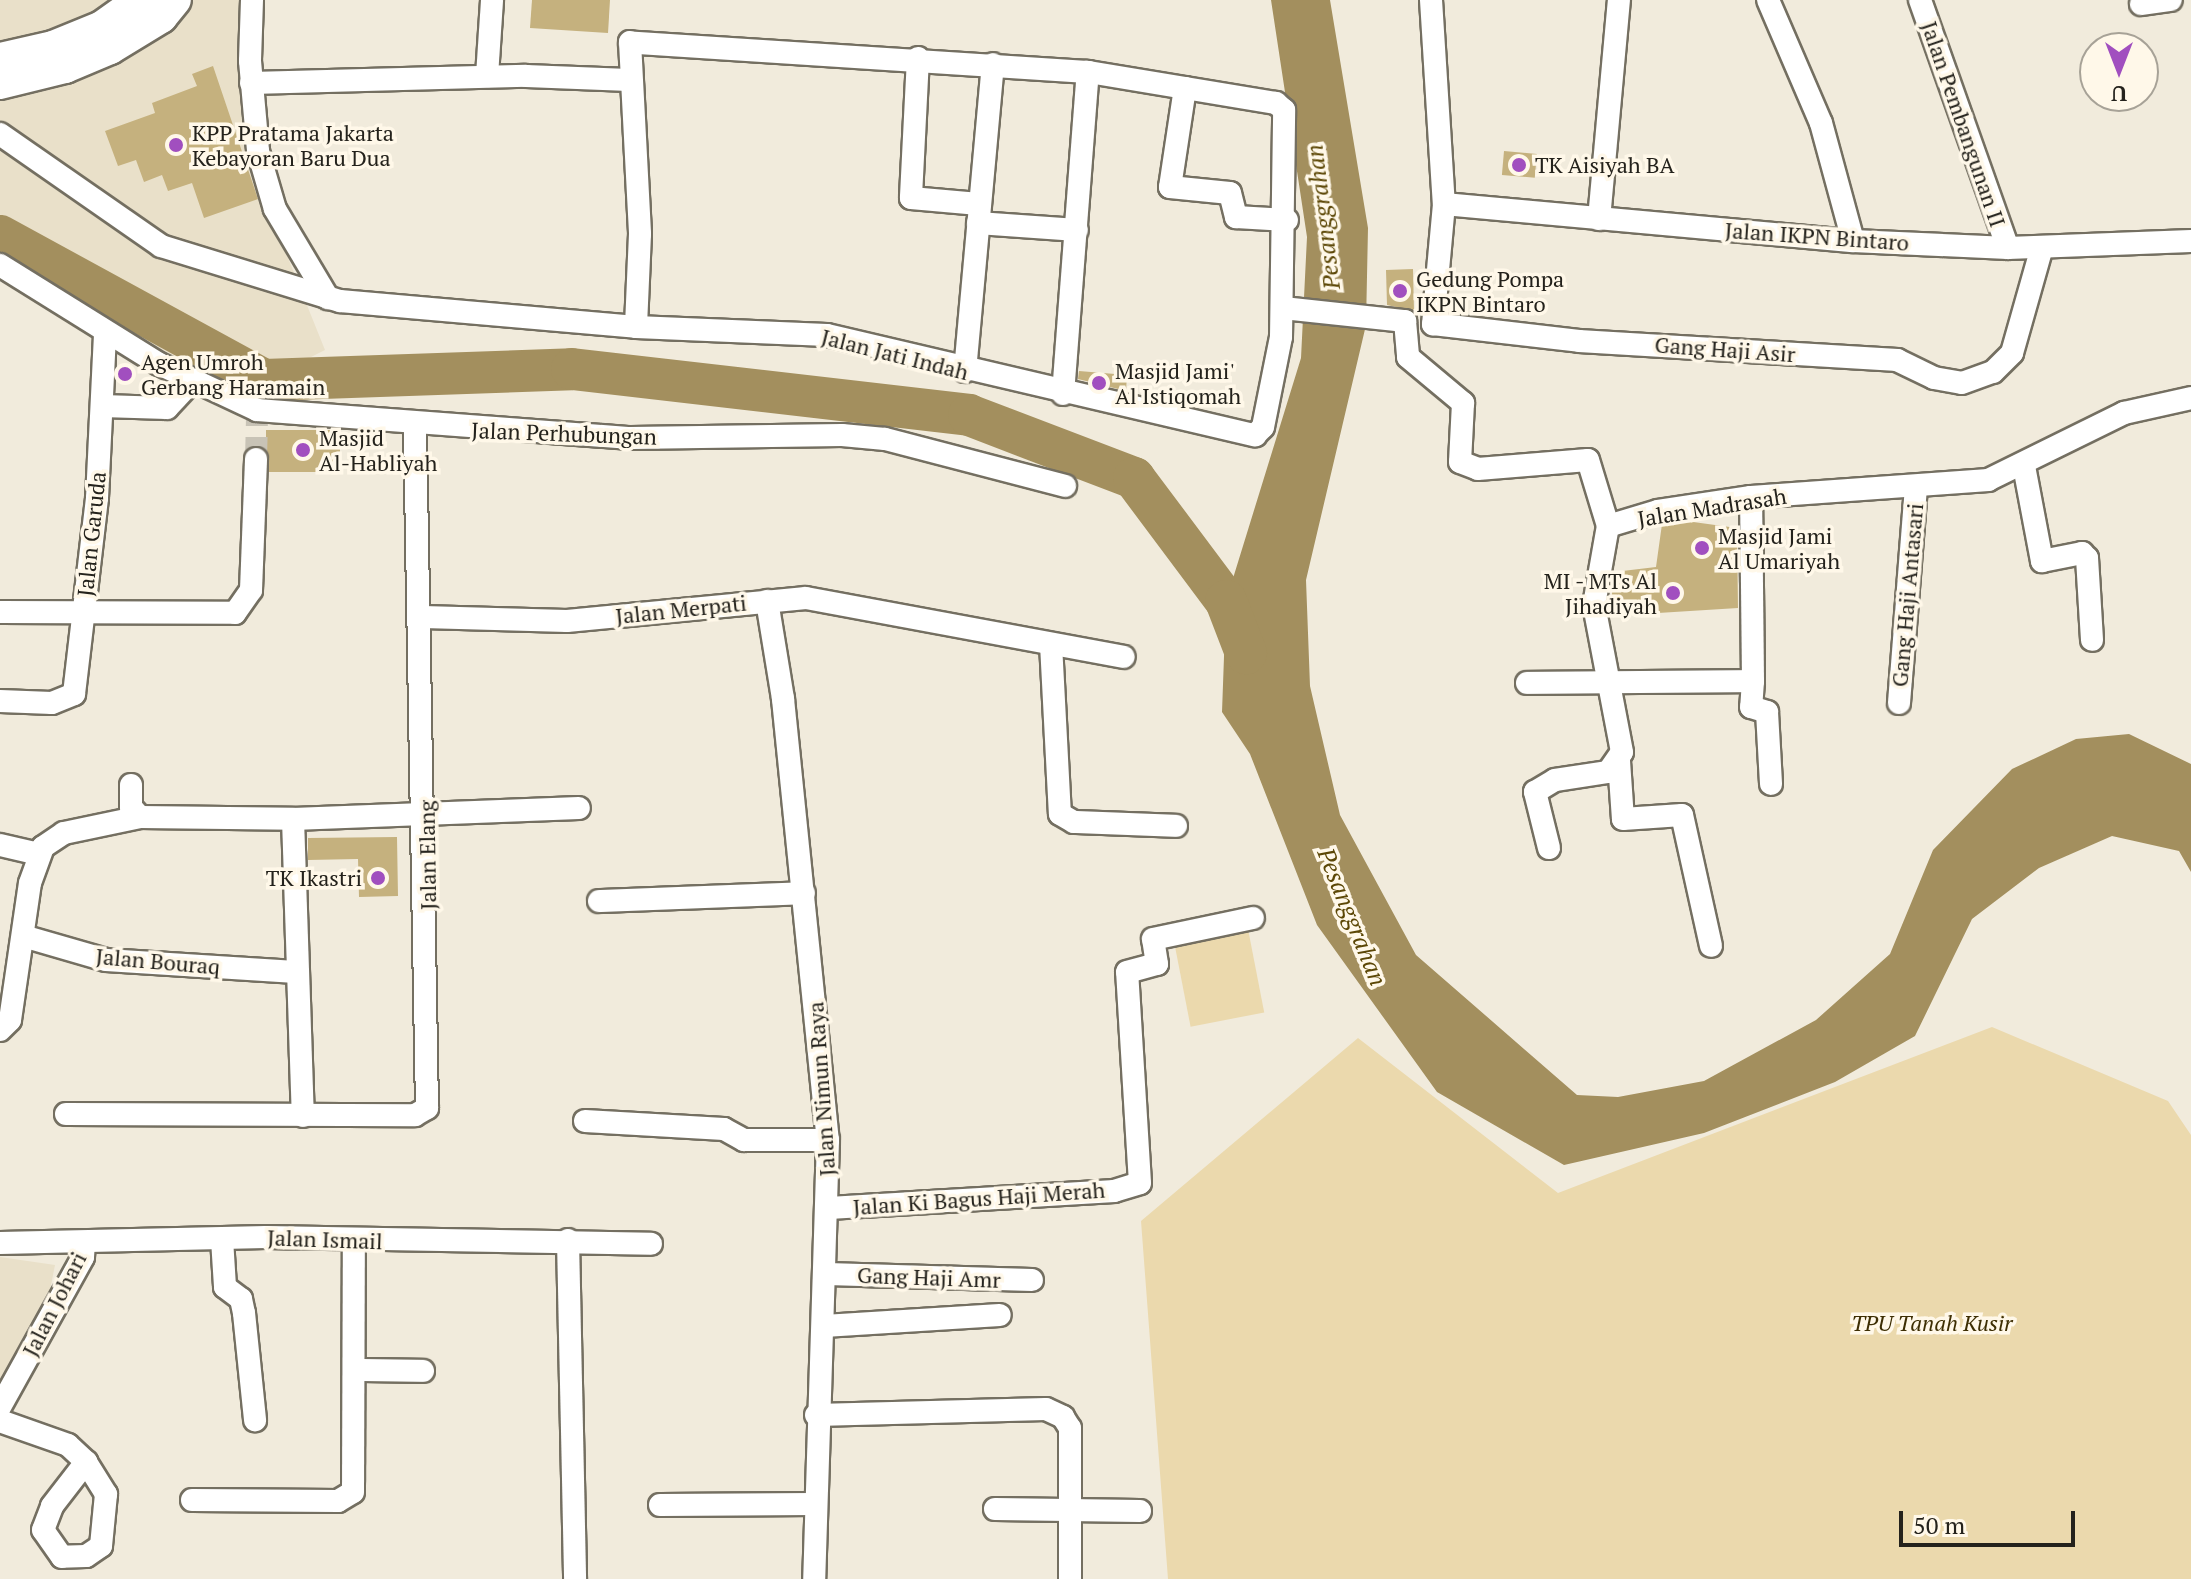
<!DOCTYPE html>
<style>
body{margin:0}
#map{position:relative;width:2191px;height:1579px;overflow:hidden;background:#f1ebdc;font-family:"PT Serif",serif}
div>[style]{position:absolute}
[style*='--x']{left:calc(var(--x)*1px);top:calc(var(--y)*1px);width:calc(var(--w)*1px);rotate:calc(var(--a)*1deg)}
.built>*{inset:0;background:#e9e0c9}
.green>*{inset:0;background:#ebd9ad;transform-origin:0 0}
.water>*{inset:0;background:#a38f5e}
.river>*{height:42px;margin:-21px;padding:0 21px;transform-origin:21px;border-radius:21px;background:#a38f5e}
.building>*{inset:0;background:#c5b17e;transform-origin:0 0}
.minor-tunnel>*{height:22px;margin-top:-11px;transform-origin:0;background:repeating-linear-gradient(90deg,#c8c3b6 0 22px,transparent 0 33px)}
.roads{filter:drop-shadow(2px 0 #746f61) drop-shadow(-2px 0 #746f61) drop-shadow(0 2px #746f61) drop-shadow(0 -2px #746f61)}
.minor>*{height:22px;margin:-11px;padding:0 11px;transform-origin:11px;border-radius:11px;background:#fff}
.secondary>*{height:32px;margin:-16px;padding:0 16px;transform-origin:16px;border-radius:16px;background:#fff}
.dots>*{width:22px;height:22px;translate:-50% -50%;box-sizing:border-box;border:4px solid #fff8e9;border-radius:50%}
span{translate:-50% -50%;white-space:nowrap;text-align:center;line-height:1.15;-webkit-text-stroke:7px #fff8e9;paint-order:stroke}
.street-label{font-size:22px;color:#24221c}
.poi-label{font-size:22px;color:#24221c}
.left{translate:0 -50%;text-align:left}
.right{translate:-100% -50%;text-align:right}
.park-label{font-size:22px;color:#3d2e03;font-style:italic}
.water-label{font-size:24px;color:#5c4706;font-style:italic}
.north{position:absolute;left:2079px;top:32px;width:80px;height:80px;box-sizing:border-box;background:#fff8e9;border:2px solid #a7a297;border-radius:50%;rotate:180deg;font-size:22px;font-weight:700;line-height:32px;text-align:center;color:#24221c}
.north::after{content:'';display:block;margin:auto;width:28px;height:36px;background:#a14fbf;clip-path:polygon(50% 0,100% 100%,50% 72%,0 100%)}
.scale{position:absolute;left:1899px;top:1511px;width:176px;height:36px;box-sizing:border-box;border:4px solid #24221c;border-top:0;padding-left:10px;font-size:24px;line-height:28px;white-space:nowrap;color:#24221c;-webkit-text-stroke:6px #fff8e9;paint-order:stroke}
</style>
<div id="map">
<div class="built">
<div style="clip-path:polygon(0 0,248px 0,264px 198px,325px 350px,231px 397px,0 258px)"></div>
<div style="clip-path:polygon(0 1257px,55px 1265px,47px 1305px,0 1399px)"></div>
</div>
<div class="green">
<div style="left:1248px;top:929px;width:85px;height:75px;rotate:79deg"></div>
<div style="clip-path:polygon(1992px 1027px,2168px 1101px,2191px 1135px,2191px 1579px,1168px 1579px,1141px 1221px,1358px 1038px,1558px 1193px)"></div>
</div>
<div class="water">
<div style="clip-path:polygon(1271px 0,1330px 0,1368px 228px,1366px 325px,1306px 580px,1310px 686px,1340px 815px,1416px 955px,1577px 1095px,1618px 1097px,1704px 1081px,1816px 1020px,1890px 954px,1933px 850px,2012px 769px,2076px 739px,2129px 734px,2191px 764px,2191px 872px,2179px 851px,2112px 836px,2039px 868px,1972px 919px,1915px 1036px,1835px 1082px,1704px 1133px,1564px 1165px,1437px 1092px,1317px 925px,1250px 754px,1222px 712px,1226px 601px,1301px 358px,1307px 237px)"></div>
</div>
<div class="river">
<div style="--x:0;--y:236;--w:301;--a:28.6"></div>
<div style="--x:264;--y:380;--w:308;--a:-2"></div>
<div style="--x:572;--y:369;--w:400;--a:6.6"></div>
<div style="--x:969;--y:415;--w:177;--a:20.9"></div>
<div style="--x:1134;--y:478;--w:154;--a:53.2"></div>
<div style="--x:1226;--y:601;--w:56;--a:69"></div>
</div>
<div class="building">
<div style="clip-path:polygon(532px 0,610px 0,608px 33px,530px 28px)"></div>
<div style="clip-path:polygon(213px 66px,258px 199px,204px 218px,192px 183px,168px 191px,162px 175px,144px 182px,136px 160px,118px 166px,105px 131px,155px 113px,152px 103px,197px 86px,192px 74px)"></div>
<div style="left:1504px;top:151px;width:33px;height:24px;rotate:5deg"></div>
<div style="clip-path:polygon(1413px 269px,1414px 311px,1387px 305px,1386px 270px)"></div>
<div style="clip-path:polygon(1079px 371px,1127px 375px,1126px 391px,1078px 379px)"></div>
<div style="left:266px;top:430px;width:74px;height:42px"></div>
<div style="clip-path:polygon(1686px 521px,1737px 528px,1738px 608px,1610px 616px,1614px 572px,1656px 567px,1662px 524px)"></div>
<div style="clip-path:polygon(397px 837px,398px 896px,359px 897px,358px 859px,308px 860px,308px 838px)"></div>
</div>
<div class="minor-tunnel">
<div style="--x:256;--y:459;--w:42;--a:-88.6"></div>
</div>
<div class="roads">
<div class="minor">
<div style="--x:252;--y:0;--w:61;--a:91.9"></div>
<div style="--x:250;--y:61;--w:90;--a:84.9"></div>
<div style="--x:258;--y:151;--w:60;--a:73.7"></div>
<div style="--x:275;--y:209;--w:104;--a:59.2"></div>
<div style="--x:1431;--y:0;--w:204;--a:86.4"></div>
<div style="--x:1444;--y:204;--w:121;--a:95.2"></div>
<div style="--x:1433;--y:324;--w:147;--a:6.6"></div>
<div style="--x:1579;--y:341;--w:319;--a:3.4"></div>
<div style="--x:1897;--y:360;--w:41;--a:25.9"></div>
<div style="--x:1934;--y:378;--w:28;--a:10"></div>
<div style="--x:1962;--y:383;--w:33;--a:-20"></div>
<div style="--x:1993;--y:372;--w:27;--a:-45"></div>
<div style="--x:2012;--y:353;--w:110;--a:-74.2"></div>
<div style="--x:1768;--y:0;--w:134;--a:66.7"></div>
<div style="--x:1821;--y:123;--w:122;--a:74.8"></div>
<div style="--x:1920;--y:0;--w:263;--a:70.5"></div>
<div style="--x:2141;--y:4;--w:30;--a:-8"></div>
<div style="--x:918;--y:58;--w:140;--a:92.9"></div>
<div style="--x:911;--y:198;--w:68;--a:5"></div>
<div style="--x:487;--y:76;--w:76;--a:-86.2"></div>
<div style="--x:251;--y:83;--w:275;--a:-1.5"></div>
<div style="--x:526;--y:76;--w:103;--a:2.2"></div>
<div style="--x:1185;--y:88;--w:100;--a:98.6"></div>
<div style="--x:1170;--y:187;--w:60;--a:5.7"></div>
<div style="--x:1230;--y:193;--w:25;--a:76"></div>
<div style="--x:1236;--y:217;--w:51;--a:3.4"></div>
<div style="--x:0;--y:134;--w:196;--a:34.8"></div>
<div style="--x:161;--y:246;--w:187;--a:17.1"></div>
<div style="--x:340;--y:301;--w:297;--a:5"></div>
<div style="--x:636;--y:327;--w:191;--a:2.4"></div>
<div style="--x:827;--y:335;--w:440;--a:13.2"></div>
<div style="--x:1255;--y:435;--w:11;--a:-45"></div>
<div style="--x:1263;--y:427;--w:92;--a:-78.7"></div>
<div style="--x:1281;--y:337;--w:227;--a:-89.2"></div>
<div style="--x:1284;--y:110;--w:11;--a:-139"></div>
<div style="--x:1276;--y:103;--w:191;--a:-170.6"></div>
<div style="--x:1088;--y:72;--w:459;--a:-176.3"></div>
<div style="--x:630;--y:42;--w:192;--a:87"></div>
<div style="--x:640;--y:234;--w:93;--a:92.5"></div>
<div style="--x:1444;--y:204;--w:411;--a:5.2"></div>
<div style="--x:1853;--y:241;--w:155;--a:2.6"></div>
<div style="--x:2008;--y:248;--w:183;--a:-2.2"></div>
<div style="--x:1599;--y:219;--w:220;--a:-84.8"></div>
<div style="--x:978;--y:223;--w:99;--a:4"></div>
<div style="--x:0;--y:265;--w:187;--a:31.9"></div>
<div style="--x:159;--y:364;--w:108;--a:25.1"></div>
<div style="--x:257;--y:410;--w:375;--a:4.3"></div>
<div style="--x:631;--y:438;--w:211;--a:-0.8"></div>
<div style="--x:842;--y:435;--w:43;--a:5.3"></div>
<div style="--x:885;--y:439;--w:186;--a:14.6"></div>
<div style="--x:1283;--y:308;--w:123;--a:6.1"></div>
<div style="--x:1405;--y:321;--w:36;--a:85"></div>
<div style="--x:1408;--y:357;--w:72;--a:39.9"></div>
<div style="--x:1463;--y:403;--w:59;--a:92.9"></div>
<div style="--x:1460;--y:462;--w:19;--a:21"></div>
<div style="--x:1478;--y:469;--w:110;--a:-4.7"></div>
<div style="--x:1588;--y:460;--w:69;--a:73.1"></div>
<div style="--x:965;--y:371;--w:308;--a:-84.8"></div>
<div style="--x:1063;--y:394;--w:323;--a:-85.6"></div>
<div style="--x:102;--y:406;--w:65;--a:1.8"></div>
<div style="--x:167;--y:408;--w:37;--a:-47"></div>
<div style="--x:2024;--y:466;--w:97;--a:79.3"></div>
<div style="--x:2042;--y:561;--w:41;--a:-11.3"></div>
<div style="--x:2082;--y:553;--w:7;--a:45"></div>
<div style="--x:2087;--y:558;--w:82;--a:86.5"></div>
<div style="--x:767;--y:601;--w:99;--a:80.7"></div>
<div style="--x:783;--y:699;--w:443;--a:84.2"></div>
<div style="--x:828;--y:1140;--w:439;--a:91.8"></div>
<div style="--x:0;--y:612;--w:235;--a:0.2"></div>
<div style="--x:235;--y:613;--w:28;--a:-55"></div>
<div style="--x:251;--y:590;--w:131;--a:-87.8"></div>
<div style="--x:423;--y:617;--w:144;--a:1.6"></div>
<div style="--x:567;--y:621;--w:240;--a:-5.5"></div>
<div style="--x:806;--y:598;--w:323;--a:10.5"></div>
<div style="--x:1051;--y:644;--w:170;--a:87"></div>
<div style="--x:1060;--y:814;--w:16;--a:30"></div>
<div style="--x:1074;--y:822;--w:102;--a:2.2"></div>
<div style="--x:1753;--y:681;--w:26;--a:94"></div>
<div style="--x:1751;--y:707;--w:17;--a:17"></div>
<div style="--x:1767;--y:712;--w:72;--a:86.8"></div>
<div style="--x:1527;--y:683;--w:226;--a:-0.5"></div>
<div style="--x:1753;--y:681;--w:184;--a:-90.6"></div>
<div style="--x:0;--y:701;--w:52;--a:2.2"></div>
<div style="--x:52;--y:703;--w:24;--a:-22"></div>
<div style="--x:74;--y:694;--w:197;--a:-83.3"></div>
<div style="--x:97;--y:498;--w:166;--a:-87.2"></div>
<div style="--x:1899;--y:703;--w:217;--a:-85.5"></div>
<div style="--x:1619;--y:761;--w:58;--a:86.1"></div>
<div style="--x:1623;--y:819;--w:59;--a:-3.9"></div>
<div style="--x:1682;--y:815;--w:134;--a:77.5"></div>
<div style="--x:131;--y:785;--w:22;--a:90"></div>
<div style="--x:131;--y:807;--w:13;--a:48"></div>
<div style="--x:140;--y:817;--w:153;--a:0.7"></div>
<div style="--x:293;--y:819;--w:286;--a:-2.2"></div>
<div style="--x:293;--y:819;--w:297;--a:88.1"></div>
<div style="--x:0;--y:845;--w:40;--a:13"></div>
<div style="--x:1549;--y:848;--w:58;--a:-104"></div>
<div style="--x:1535;--y:792;--w:23;--a:-31"></div>
<div style="--x:1555;--y:780;--w:54;--a:-8.6"></div>
<div style="--x:1608;--y:772;--w:24;--a:-55"></div>
<div style="--x:1622;--y:752;--w:150;--a:-100.8"></div>
<div style="--x:1594;--y:605;--w:80;--a:-80"></div>
<div style="--x:1608;--y:526;--w:52;--a:-16.7"></div>
<div style="--x:1658;--y:511;--w:94;--a:-8.6"></div>
<div style="--x:1751;--y:497;--w:238;--a:-4.1"></div>
<div style="--x:1988;--y:480;--w:152;--a:-26.2"></div>
<div style="--x:2124;--y:413;--w:69;--a:-12.6"></div>
<div style="--x:599;--y:901;--w:205;--a:-2.2"></div>
<div style="--x:23;--y:936;--w:86;--a:16.1"></div>
<div style="--x:106;--y:960;--w:190;--a:3.6"></div>
<div style="--x:0;--y:1030;--w:14;--a:-45"></div>
<div style="--x:10;--y:1020;--w:138;--a:-81.7"></div>
<div style="--x:30;--y:883;--w:38;--a:-70"></div>
<div style="--x:43;--y:847;--w:25;--a:-34"></div>
<div style="--x:64;--y:833;--w:78;--a:-11.9"></div>
<div style="--x:66;--y:1114;--w:349;--a:0.2"></div>
<div style="--x:415;--y:1115;--w:14;--a:-30"></div>
<div style="--x:427;--y:1108;--w:682;--a:-91.01"></div>
<div style="--x:585;--y:1121;--w:139;--a:3.3"></div>
<div style="--x:724;--y:1129;--w:23;--a:29"></div>
<div style="--x:744;--y:1140;--w:84;--a:0"></div>
<div style="--x:829;--y:1208;--w:286;--a:-3.4"></div>
<div style="--x:1114;--y:1191;--w:27;--a:-17"></div>
<div style="--x:1140;--y:1183;--w:211;--a:-93.5"></div>
<div style="--x:1127;--y:972;--w:31;--a:-15"></div>
<div style="--x:1157;--y:964;--w:25;--a:-99"></div>
<div style="--x:1153;--y:939;--w:102;--a:-11.9"></div>
<div style="--x:222;--y:1239;--w:48;--a:86.4"></div>
<div style="--x:225;--y:1287;--w:20;--a:37"></div>
<div style="--x:241;--y:1299;--w:14;--a:78"></div>
<div style="--x:244;--y:1313;--w:108;--a:84.1"></div>
<div style="--x:568;--y:1240;--w:339;--a:88.8"></div>
<div style="--x:0;--y:1243;--w:266;--a:-1.3"></div>
<div style="--x:266;--y:1237;--w:385;--a:1"></div>
<div style="--x:827;--y:1274;--w:205;--a:1.7"></div>
<div style="--x:824;--y:1326;--w:176;--a:-3.6"></div>
<div style="--x:355;--y:1370;--w:68;--a:0.8"></div>
<div style="--x:0;--y:1407;--w:171;--a:-61"></div>
<div style="--x:83;--y:1257;--w:14;--a:-86"></div>
<div style="--x:816;--y:1415;--w:230;--a:-1.5"></div>
<div style="--x:1046;--y:1409;--w:19;--a:25"></div>
<div style="--x:1063;--y:1417;--w:13;--a:58"></div>
<div style="--x:1070;--y:1428;--w:151;--a:90"></div>
<div style="--x:0;--y:1421;--w:72;--a:19.4"></div>
<div style="--x:68;--y:1445;--w:25;--a:43"></div>
<div style="--x:86;--y:1462;--w:38;--a:58"></div>
<div style="--x:106;--y:1494;--w:52;--a:95.5"></div>
<div style="--x:101;--y:1546;--w:18;--a:146"></div>
<div style="--x:86;--y:1556;--w:24;--a:178"></div>
<div style="--x:62;--y:1557;--w:33;--a:-125"></div>
<div style="--x:43;--y:1530;--w:26;--a:-69"></div>
<div style="--x:52;--y:1506;--w:56;--a:-52.3"></div>
<div style="--x:192;--y:1500;--w:146;--a:0.4"></div>
<div style="--x:338;--y:1501;--w:17;--a:-31"></div>
<div style="--x:353;--y:1492;--w:250;--a:-89.8"></div>
<div style="--x:660;--y:1505;--w:154;--a:-0.4"></div>
<div style="--x:995;--y:1509;--w:145;--a:0.8"></div>
</div>
<div class="secondary">
<div style="--x:0;--y:59;--w:54;--a:-12.8"></div>
<div style="--x:53;--y:47;--w:53;--a:-22.2"></div>
<div style="--x:102;--y:27;--w:47;--a:-35.4"></div>
<div style="--x:0;--y:83;--w:67;--a:-13.8"></div>
<div style="--x:65;--y:67;--w:49;--a:-22.9"></div>
<div style="--x:110;--y:48;--w:60;--a:-31.3"></div>
<div style="--x:161;--y:17;--w:22;--a:-51"></div>
</div>
</div>
<div class="dots">
<div style="left:176px;top:145px;background:#a14fbf"></div>
<div style="left:1519px;top:165px;background:#a14fbf"></div>
<div style="left:1400px;top:291px;background:#a14fbf"></div>
<div style="left:125px;top:374px;background:#a14fbf"></div>
<div style="left:1099px;top:383px;background:#a14fbf"></div>
<div style="left:303px;top:450px;background:#a14fbf"></div>
<div style="left:1702px;top:548px;background:#a14fbf"></div>
<div style="left:1673px;top:593px;background:#a14fbf"></div>
<div style="left:378px;top:878px;background:#a14fbf"></div>
</div>
<div class="street-label">
<span style="left:1964px;top:124px;rotate:71deg">Jalan Pembangunan II</span>
<span style="left:1817px;top:236px;rotate:4deg">Jalan IKPN Bintaro</span>
<span style="left:1725px;top:349px;rotate:4deg">Gang Haji Asir</span>
<span style="left:895px;top:354px;rotate:14deg">Jalan Jati Indah</span>
<span style="left:564px;top:433px;rotate:2deg">Jalan Perhubungan</span>
<span style="left:1712px;top:507px;rotate:-9deg">Jalan Madrasah</span>
<span style="left:91px;top:534px;rotate:-84deg">Jalan Garuda</span>
<span style="left:1907px;top:595px;rotate:-85deg">Gang Haji Antasari</span>
<span style="left:681px;top:609px;rotate:-6deg">Jalan Merpati</span>
<span style="left:427px;top:855px;rotate:-91deg">Jalan Elang</span>
<span style="left:158px;top:961px;rotate:5deg">Jalan Bouraq</span>
<span style="left:821px;top:1089px;rotate:-94deg">Jalan Nimun Raya</span>
<span style="left:979px;top:1198px;rotate:-4deg">Jalan Ki Bagus Haji Merah</span>
<span style="left:325px;top:1239px;rotate:2deg">Jalan Ismail</span>
<span style="left:929px;top:1277px;rotate:2deg">Gang Haji Amr</span>
<span style="left:54px;top:1304px;rotate:-63deg">Jalan Johari</span>
</div>
<div class="poi-label">
<span class="left" style="left:192px;top:145px">KPP Pratama Jakarta<br>Kebayoran Baru Dua</span>
<span class="left" style="left:1535px;top:165px">TK Aisiyah BA</span>
<span class="left" style="left:1416px;top:291px">Gedung Pompa<br>IKPN Bintaro</span>
<span class="left" style="left:141px;top:374px">Agen Umroh<br>Gerbang Haramain</span>
<span class="left" style="left:1115px;top:383px">Masjid Jami'<br>Al Istiqomah</span>
<span class="left" style="left:319px;top:450px">Masjid<br>Al-Habliyah</span>
<span class="left" style="left:1718px;top:548px">Masjid Jami<br>Al Umariyah</span>
<span class="right" style="left:1657px;top:593px">MI - MTs Al<br>Jihadiyah</span>
<span class="right" style="left:362px;top:878px">TK Ikastri</span>
</div>
<div class="park-label">
<span style="left:1932px;top:1323px">TPU Tanah Kusir</span>
</div>
<div class="water-label">
<span style="left:1323px;top:217px;rotate:-97deg">Pesanggrahan</span>
<span style="left:1352px;top:917px;rotate:68deg">Pesanggrahan</span>
</div>
<div class="north">U</div>
<div class="scale">50 m</div>
</div>
